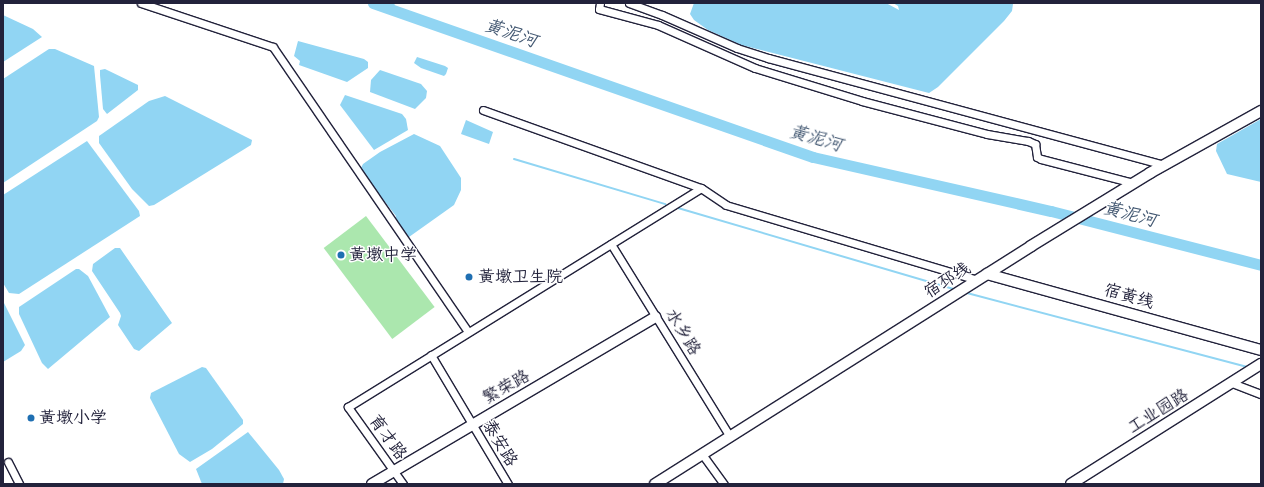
<!DOCTYPE html>
<meta charset="utf-8">
<style>
body{margin:0}
#map{position:relative;width:1264px;height:487px;overflow:hidden;background:#fff;font-family:Itim,"LXGW WenKai TC",sans-serif}
div>[style]{position:absolute}
[style*='--x']{left:calc(var(--x)*1px);top:calc(var(--y)*1px);width:calc(var(--w)*1px);rotate:calc(var(--a)*1deg)}
.green>*{inset:0;background:#abe7ae;transform-origin:0 0}
.water>*{inset:0;background:#91d5f3}
.stream>*{height:2px;margin:-1px;padding:0 1px;transform-origin:1px;border-radius:1px;background:#91d5f3}
.canal>*{height:6px;margin:-3px;padding:0 3px;transform-origin:3px;border-radius:3px;background:#91d5f3}
.river>*{height:11px;margin:-5.5px;padding:0 5.5px;transform-origin:5.5px;border-radius:5.5px;background:#91d5f3}
.roads{filter:drop-shadow(1px 0 #22223b) drop-shadow(-1px 0 #22223b) drop-shadow(0 1px #22223b) drop-shadow(0 -1px #22223b)}
.street>*{height:7px;margin:-3.5px;padding:0 3.5px;transform-origin:3.5px;border-radius:3.5px;background:#fff}
.secondary>*{height:10px;margin:-5px;padding:0 5px;transform-origin:5px;border-radius:5px;background:#fff}
.dots>*{width:11px;height:11px;translate:-50% -50%;box-sizing:border-box;border:2px solid #fff;border-radius:50%}
span{translate:-50% -50%;white-space:nowrap;text-align:center;line-height:1.15;-webkit-text-stroke:3px #fff;paint-order:stroke}
.poi-label{font-size:17px;color:#22223b}
.left{translate:0 -50%;text-align:left}
.street-label{font-size:17px;color:#22223b}
.water-label{font-size:18px;color:#435872;font-style:italic}
.frame{position:absolute;inset:0;border:4px solid #22223b;pointer-events:none}
</style>
<div id="map">
<div class="green">
<div style="left:366px;top:216px;width:114px;height:53px;rotate:53deg"></div>
</div>
<div class="water">
<div style="clip-path:polygon(694px 3px,886px 3px,899px 10px,898px 6px,893px 3px,1013px 4px,1012px 11px,1004px 21px,938px 87px,929px 93px,741px 45px,708px 30px,694px 20px,690px 14px)"></div>
<div style="clip-path:polygon(3px 15px,33px 29px,42px 37px,3px 62px)"></div>
<div style="clip-path:polygon(298px 41px,364px 59px,368px 62px,368px 68px,347px 82px,299px 65px,300px 61px,294px 56px)"></div>
<div style="clip-path:polygon(49px 49px,55px 49px,94px 66px,99px 117px,97px 121px,3px 183px,3px 79px)"></div>
<div style="clip-path:polygon(417px 57px,445px 66px,448px 68px,446px 74px,444px 76px,421px 68px,414px 63px)"></div>
<div style="clip-path:polygon(105px 69px,138px 85px,138px 90px,107px 114px,103px 109px,100px 75px,100px 70px)"></div>
<div style="clip-path:polygon(380px 70px,421px 84px,427px 91px,426px 98px,415px 109px,370px 92px,371px 80px)"></div>
<div style="clip-path:polygon(345px 95px,402px 114px,406px 119px,408px 130px,374px 150px,340px 105px)"></div>
<div style="clip-path:polygon(165px 96px,252px 140px,251px 145px,154px 205px,149px 206px,132px 189px,99px 143px,99px 136px,149px 101px)"></div>
<div style="clip-path:polygon(1261px 119px,1261px 182px,1227px 174px,1216px 151px,1217px 144px)"></div>
<div style="clip-path:polygon(466px 120px,493px 132px,489px 144px,461px 134px)"></div>
<div style="clip-path:polygon(414px 134px,440px 146px,461px 178px,461px 190px,454px 205px,409px 237px,400px 228px,395px 221px,396px 216px,360px 170px,363px 164px,380px 152px)"></div>
<div style="clip-path:polygon(87px 141px,139px 211px,140px 216px,19px 294px,9px 293px,3px 283px,3px 195px)"></div>
<div style="clip-path:polygon(115px 248px,120px 248px,172px 323px,139px 351px,134px 349px,118px 325px,121px 316px,120px 313px,92px 271px,93px 264px)"></div>
<div style="clip-path:polygon(76px 269px,79px 269px,88px 276px,110px 317px,48px 369px,42px 363px,19px 314px,19px 307px)"></div>
<div style="clip-path:polygon(3px 301px,25px 345px,21px 351px,3px 362px)"></div>
<div style="clip-path:polygon(202px 367px,206px 368px,243px 420px,243px 424px,212px 449px,190px 462px,179px 454px,150px 398px,151px 393px)"></div>
<div style="clip-path:polygon(248px 432px,279px 470px,284px 479px,283px 484px,202px 484px,196px 469px)"></div>
</div>
<div class="stream">
<div style="--x:514;--y:159;--w:158;--a:16.6"></div>
<div style="--x:678;--y:208;--w:288;--a:16.4"></div>
<div style="--x:967;--y:293;--w:290;--a:14.8"></div>
<div style="--x:1261;--y:370;--w:1;--a:90"></div>
</div>
<div class="canal">
<div style="--x:390;--y:9;--w:6;--a:-72"></div>
</div>
<div class="river">
<div style="--x:373;--y:3;--w:466;--a:19.3"></div>
<div style="--x:813;--y:157;--w:244;--a:12.8"></div>
<div style="--x:1051;--y:211;--w:217;--a:14.4"></div>
</div>
<div class="roads">
<div class="street">
<div style="--x:141;--y:3;--w:139;--a:18.4"></div>
<div style="--x:273;--y:47;--w:345;--a:55.6"></div>
<div style="--x:600;--y:3;--w:6;--a:99"></div>
<div style="--x:599;--y:9;--w:61;--a:15.2"></div>
<div style="--x:658;--y:25;--w:106;--a:23.9"></div>
<div style="--x:755;--y:68;--w:112;--a:17.1"></div>
<div style="--x:862;--y:101;--w:129;--a:14.8"></div>
<div style="--x:987;--y:134;--w:42;--a:9.7"></div>
<div style="--x:1028;--y:141;--w:8;--a:23"></div>
<div style="--x:1035;--y:144;--w:13;--a:81"></div>
<div style="--x:1037;--y:157;--w:4;--a:27"></div>
<div style="--x:1041;--y:159;--w:96;--a:14.5"></div>
<div style="--x:629;--y:3;--w:35;--a:20"></div>
<div style="--x:662;--y:15;--w:82;--a:23.7"></div>
<div style="--x:737;--y:48;--w:33;--a:18"></div>
<div style="--x:768;--y:58;--w:411;--a:15.1"></div>
<div style="--x:483;--y:110;--w:232;--a:19.7"></div>
<div style="--x:701;--y:188;--w:30;--a:34"></div>
<div style="--x:726;--y:205;--w:262;--a:16.6"></div>
<div style="--x:611;--y:244;--w:227;--a:58.3"></div>
<div style="--x:431;--y:355;--w:150;--a:59.2"></div>
<div style="--x:1232;--y:383;--w:31;--a:21"></div>
<div style="--x:702;--y:454;--w:37;--a:54"></div>
<div style="--x:8;--y:462;--w:25;--a:63"></div>
<div style="--x:403;--y:484;--w:95;--a:-125.5"></div>
<div style="--x:348;--y:407;--w:415;--a:-31.8"></div>
</div>
<div class="secondary">
<div style="--x:987;--y:274;--w:284;--a:15.5"></div>
<div style="--x:372;--y:484;--w:329;--a:-30.5"></div>
<div style="--x:655;--y:484;--w:445;--a:-32.3"></div>
<div style="--x:1031;--y:246;--w:140;--a:-31.5"></div>
<div style="--x:1150;--y:173;--w:127;--a:-29.2"></div>
<div style="--x:1071;--y:484;--w:225;--a:-32.3"></div>
</div>
</div>
<div class="dots">
<div style="left:341px;top:255px;background:#1f6fb2"></div>
<div style="left:469px;top:277px;background:#1f6fb2"></div>
<div style="left:31px;top:418px;background:#1f6fb2"></div>
</div>
<div class="poi-label">
<span class="left" style="left:349px;top:255px">黄墩中学</span>
<span class="left" style="left:478px;top:277px">黄墩卫生院</span>
<span class="left" style="left:39px;top:418px">黄墩小学</span>
</div>
<div class="street-label">
<span style="left:947px;top:280px;rotate:-32deg">宿邳线</span>
<span style="left:1129px;top:296px;rotate:16deg">宿黄线</span>
<span style="left:683px;top:332px;rotate:58deg">水乡路</span>
<span style="left:506px;top:387px;rotate:-30deg">繁荣路</span>
<span style="left:1158px;top:411px;rotate:-32deg">工业园路</span>
<span style="left:388px;top:437px;rotate:54deg">育才路</span>
<span style="left:500px;top:443px;rotate:59deg">泰安路</span>
</div>
<div class="water-label">
<span style="left:511px;top:33px;rotate:19deg">黄泥河</span>
<span style="left:816px;top:138px;rotate:16deg">黄泥河</span>
<span style="left:1130px;top:214px;rotate:15deg">黄泥河</span>
</div>
<div class="frame"></div>
</div>
